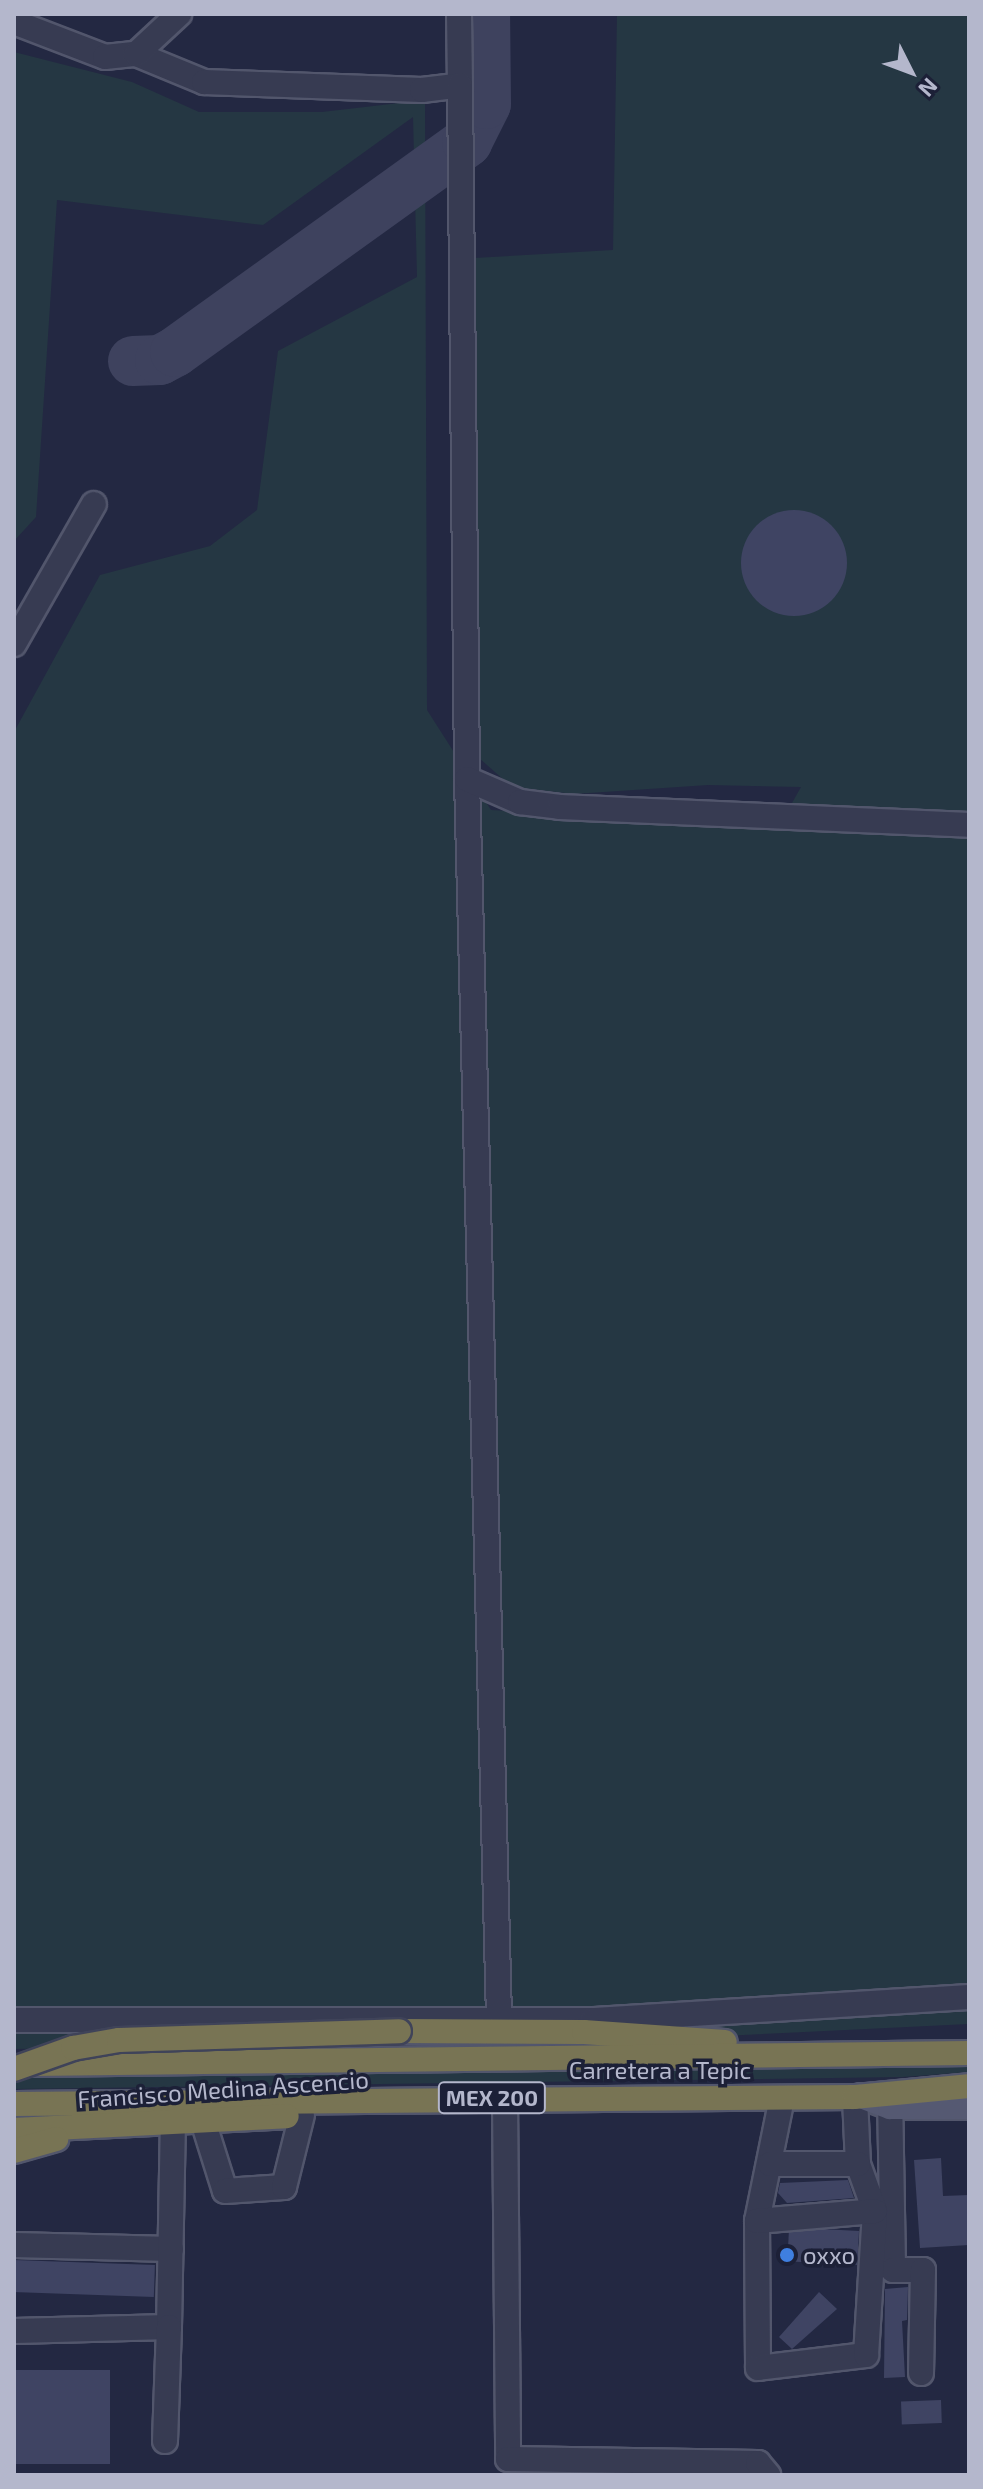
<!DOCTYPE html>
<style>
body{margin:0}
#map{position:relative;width:983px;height:2489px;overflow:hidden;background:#232842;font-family:"Exo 2",sans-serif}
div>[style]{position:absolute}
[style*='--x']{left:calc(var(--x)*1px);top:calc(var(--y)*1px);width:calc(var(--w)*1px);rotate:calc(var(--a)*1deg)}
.green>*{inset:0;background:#253743}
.taxiway>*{height:50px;margin:-25px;padding:0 25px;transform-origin:25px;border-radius:25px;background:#3e425e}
.building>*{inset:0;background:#3f4463;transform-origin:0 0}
.round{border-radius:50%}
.roads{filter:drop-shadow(2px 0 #52566c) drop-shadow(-2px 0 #52566c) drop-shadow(0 2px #52566c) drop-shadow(0 -2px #52566c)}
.minor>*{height:24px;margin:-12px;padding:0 12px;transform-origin:12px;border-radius:12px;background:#373b52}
.major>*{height:24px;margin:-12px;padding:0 12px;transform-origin:12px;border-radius:12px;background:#555972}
.highway>*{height:24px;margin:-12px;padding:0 12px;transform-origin:12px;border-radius:12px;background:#787454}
.bridges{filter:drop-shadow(2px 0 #3f4359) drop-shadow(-2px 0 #3f4359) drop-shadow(0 2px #3f4359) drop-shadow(0 -2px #3f4359)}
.highway-bridge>*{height:24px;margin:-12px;padding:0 12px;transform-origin:12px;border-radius:12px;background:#787454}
.dots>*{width:22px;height:22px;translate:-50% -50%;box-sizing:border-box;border:4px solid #1c2037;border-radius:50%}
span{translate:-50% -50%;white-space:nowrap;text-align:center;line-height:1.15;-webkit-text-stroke:7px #1c2037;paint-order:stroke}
.shield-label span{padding:2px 6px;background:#1c2037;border:2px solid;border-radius:6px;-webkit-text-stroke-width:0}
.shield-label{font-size:22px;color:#b4b7cc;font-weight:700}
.street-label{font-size:24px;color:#b4b7cc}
.poi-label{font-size:24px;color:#b4b7cc}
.left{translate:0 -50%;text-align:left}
.frame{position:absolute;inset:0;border:16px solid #b4b7cc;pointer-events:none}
.north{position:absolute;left:871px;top:32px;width:80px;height:80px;-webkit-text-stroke:6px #1c2037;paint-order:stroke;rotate:132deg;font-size:22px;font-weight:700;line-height:32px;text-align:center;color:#b4b7cc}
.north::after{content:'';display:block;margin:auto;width:28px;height:36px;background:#b4b7cc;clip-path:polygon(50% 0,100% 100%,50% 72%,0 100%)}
</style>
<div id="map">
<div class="green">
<div style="clip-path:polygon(617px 14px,969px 14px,969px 2024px,660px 2039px,14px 2049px,14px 732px,100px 575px,210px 546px,257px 510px,278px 351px,417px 277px,413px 117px,263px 225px,57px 200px,36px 517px,14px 541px,14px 52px,132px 82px,199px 112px,322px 112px,425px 100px,427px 710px,491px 810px,617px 816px,792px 803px,801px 787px,708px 785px,574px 794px,512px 787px,479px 758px,474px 258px,613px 250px)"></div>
<div style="clip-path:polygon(969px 2059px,969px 2072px,903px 2077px,14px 2089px,14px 2074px)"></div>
</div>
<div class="taxiway">
<div style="--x:133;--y:361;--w:27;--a:-2"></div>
<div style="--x:160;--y:360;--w:17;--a:-28"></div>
<div style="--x:175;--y:352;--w:360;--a:-35.7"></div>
<div style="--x:467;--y:142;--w:42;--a:-63.4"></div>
<div style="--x:486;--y:104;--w:90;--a:-90.6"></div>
</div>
<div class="building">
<div class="round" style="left:741px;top:510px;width:106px;height:106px"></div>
<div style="clip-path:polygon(941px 2158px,943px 2196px,969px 2195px,969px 2245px,920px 2248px,914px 2160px)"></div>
<div style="clip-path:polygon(848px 2180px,854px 2198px,787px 2203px,778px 2193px,780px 2183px)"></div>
<div style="left:859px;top:2231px;width:34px;height:70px;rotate:93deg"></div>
<div style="left:14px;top:2260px;width:141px;height:32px;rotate:2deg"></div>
<div style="clip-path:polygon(908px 2287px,907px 2320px,902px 2321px,905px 2377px,884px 2378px,885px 2289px)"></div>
<div style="clip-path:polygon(819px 2292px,837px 2309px,792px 2349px,779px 2337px)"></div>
<div style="left:14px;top:2370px;width:96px;height:94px"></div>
<div style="left:941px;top:2400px;width:23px;height:40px;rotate:88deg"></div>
</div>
<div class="roads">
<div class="minor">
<div style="--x:459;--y:14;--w:71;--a:89.2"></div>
<div style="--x:14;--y:22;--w:97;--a:21"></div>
<div style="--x:105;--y:57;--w:31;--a:-6"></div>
<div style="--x:136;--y:54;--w:74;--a:22.4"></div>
<div style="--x:204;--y:82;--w:218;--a:2.1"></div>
<div style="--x:422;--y:90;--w:38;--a:-7"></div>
<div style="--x:460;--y:85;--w:694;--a:89.42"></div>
<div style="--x:467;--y:779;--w:1240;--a:88.52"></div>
<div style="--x:136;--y:54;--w:59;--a:-42.9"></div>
<div style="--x:14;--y:644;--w:161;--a:-60.3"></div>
<div style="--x:467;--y:779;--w:58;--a:23.5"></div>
<div style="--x:520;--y:802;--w:40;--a:7.1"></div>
<div style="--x:560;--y:807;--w:409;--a:2.5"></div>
<div style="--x:14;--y:2020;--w:580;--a:0"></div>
<div style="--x:594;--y:2020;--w:376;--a:-3.5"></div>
<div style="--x:890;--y:2095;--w:175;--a:89"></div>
<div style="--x:893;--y:2270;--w:30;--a:0"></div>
<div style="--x:923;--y:2270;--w:103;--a:91.1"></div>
<div style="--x:505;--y:2098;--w:361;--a:89.5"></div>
<div style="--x:508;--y:2459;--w:250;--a:0.9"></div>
<div style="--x:758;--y:2463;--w:16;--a:50"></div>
<div style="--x:782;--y:2098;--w:126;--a:101.5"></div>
<div style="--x:757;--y:2221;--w:147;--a:89.6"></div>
<div style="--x:758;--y:2368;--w:109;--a:-6.9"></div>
<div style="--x:866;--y:2355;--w:144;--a:-86.4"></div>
<div style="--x:875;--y:2211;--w:50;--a:-109.9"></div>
<div style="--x:858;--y:2164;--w:67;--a:-92.6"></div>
<div style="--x:203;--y:2121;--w:73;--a:72.6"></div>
<div style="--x:225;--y:2191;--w:59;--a:-3.9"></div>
<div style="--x:284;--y:2187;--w:74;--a:-76"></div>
<div style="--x:770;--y:2164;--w:88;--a:0"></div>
<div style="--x:757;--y:2221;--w:118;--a:-4.8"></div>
<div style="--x:14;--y:2245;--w:157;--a:1.5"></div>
<div style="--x:14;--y:2331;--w:155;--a:-1.5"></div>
<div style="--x:169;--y:2327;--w:204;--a:-88.9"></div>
<div style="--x:165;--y:2441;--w:114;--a:-88"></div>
</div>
<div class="major">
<div style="--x:861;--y:2096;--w:31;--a:21"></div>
<div style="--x:890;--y:2107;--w:79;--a:0"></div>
</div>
<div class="highway">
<div style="--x:399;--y:2031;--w:185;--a:0.3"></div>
<div style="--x:584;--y:2032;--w:141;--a:4.1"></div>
<div style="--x:31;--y:2064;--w:938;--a:-0.67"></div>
<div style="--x:14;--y:2104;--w:841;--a:-0.48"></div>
<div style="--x:855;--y:2097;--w:115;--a:-5.5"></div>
<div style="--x:14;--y:2130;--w:273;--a:-2.9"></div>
<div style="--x:14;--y:2151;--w:44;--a:-15.9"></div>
</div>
</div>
<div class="bridges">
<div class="highway-bridge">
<div style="--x:14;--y:2069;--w:63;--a:-19.6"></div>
<div style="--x:73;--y:2048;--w:47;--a:-9.9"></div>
<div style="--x:119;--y:2040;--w:280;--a:-1.8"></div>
</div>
</div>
<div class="dots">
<div style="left:787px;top:2255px;background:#3f7fe0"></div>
</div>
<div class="shield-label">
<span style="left:492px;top:2098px">MEX 200</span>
</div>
<div class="street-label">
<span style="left:660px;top:2070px">Carretera a Tepic</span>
<span style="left:223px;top:2089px;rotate:-4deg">Francisco Medina Ascencio</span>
</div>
<div class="poi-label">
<span class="left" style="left:803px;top:2255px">oxxo</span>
</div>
<div class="frame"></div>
<div class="north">N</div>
</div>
